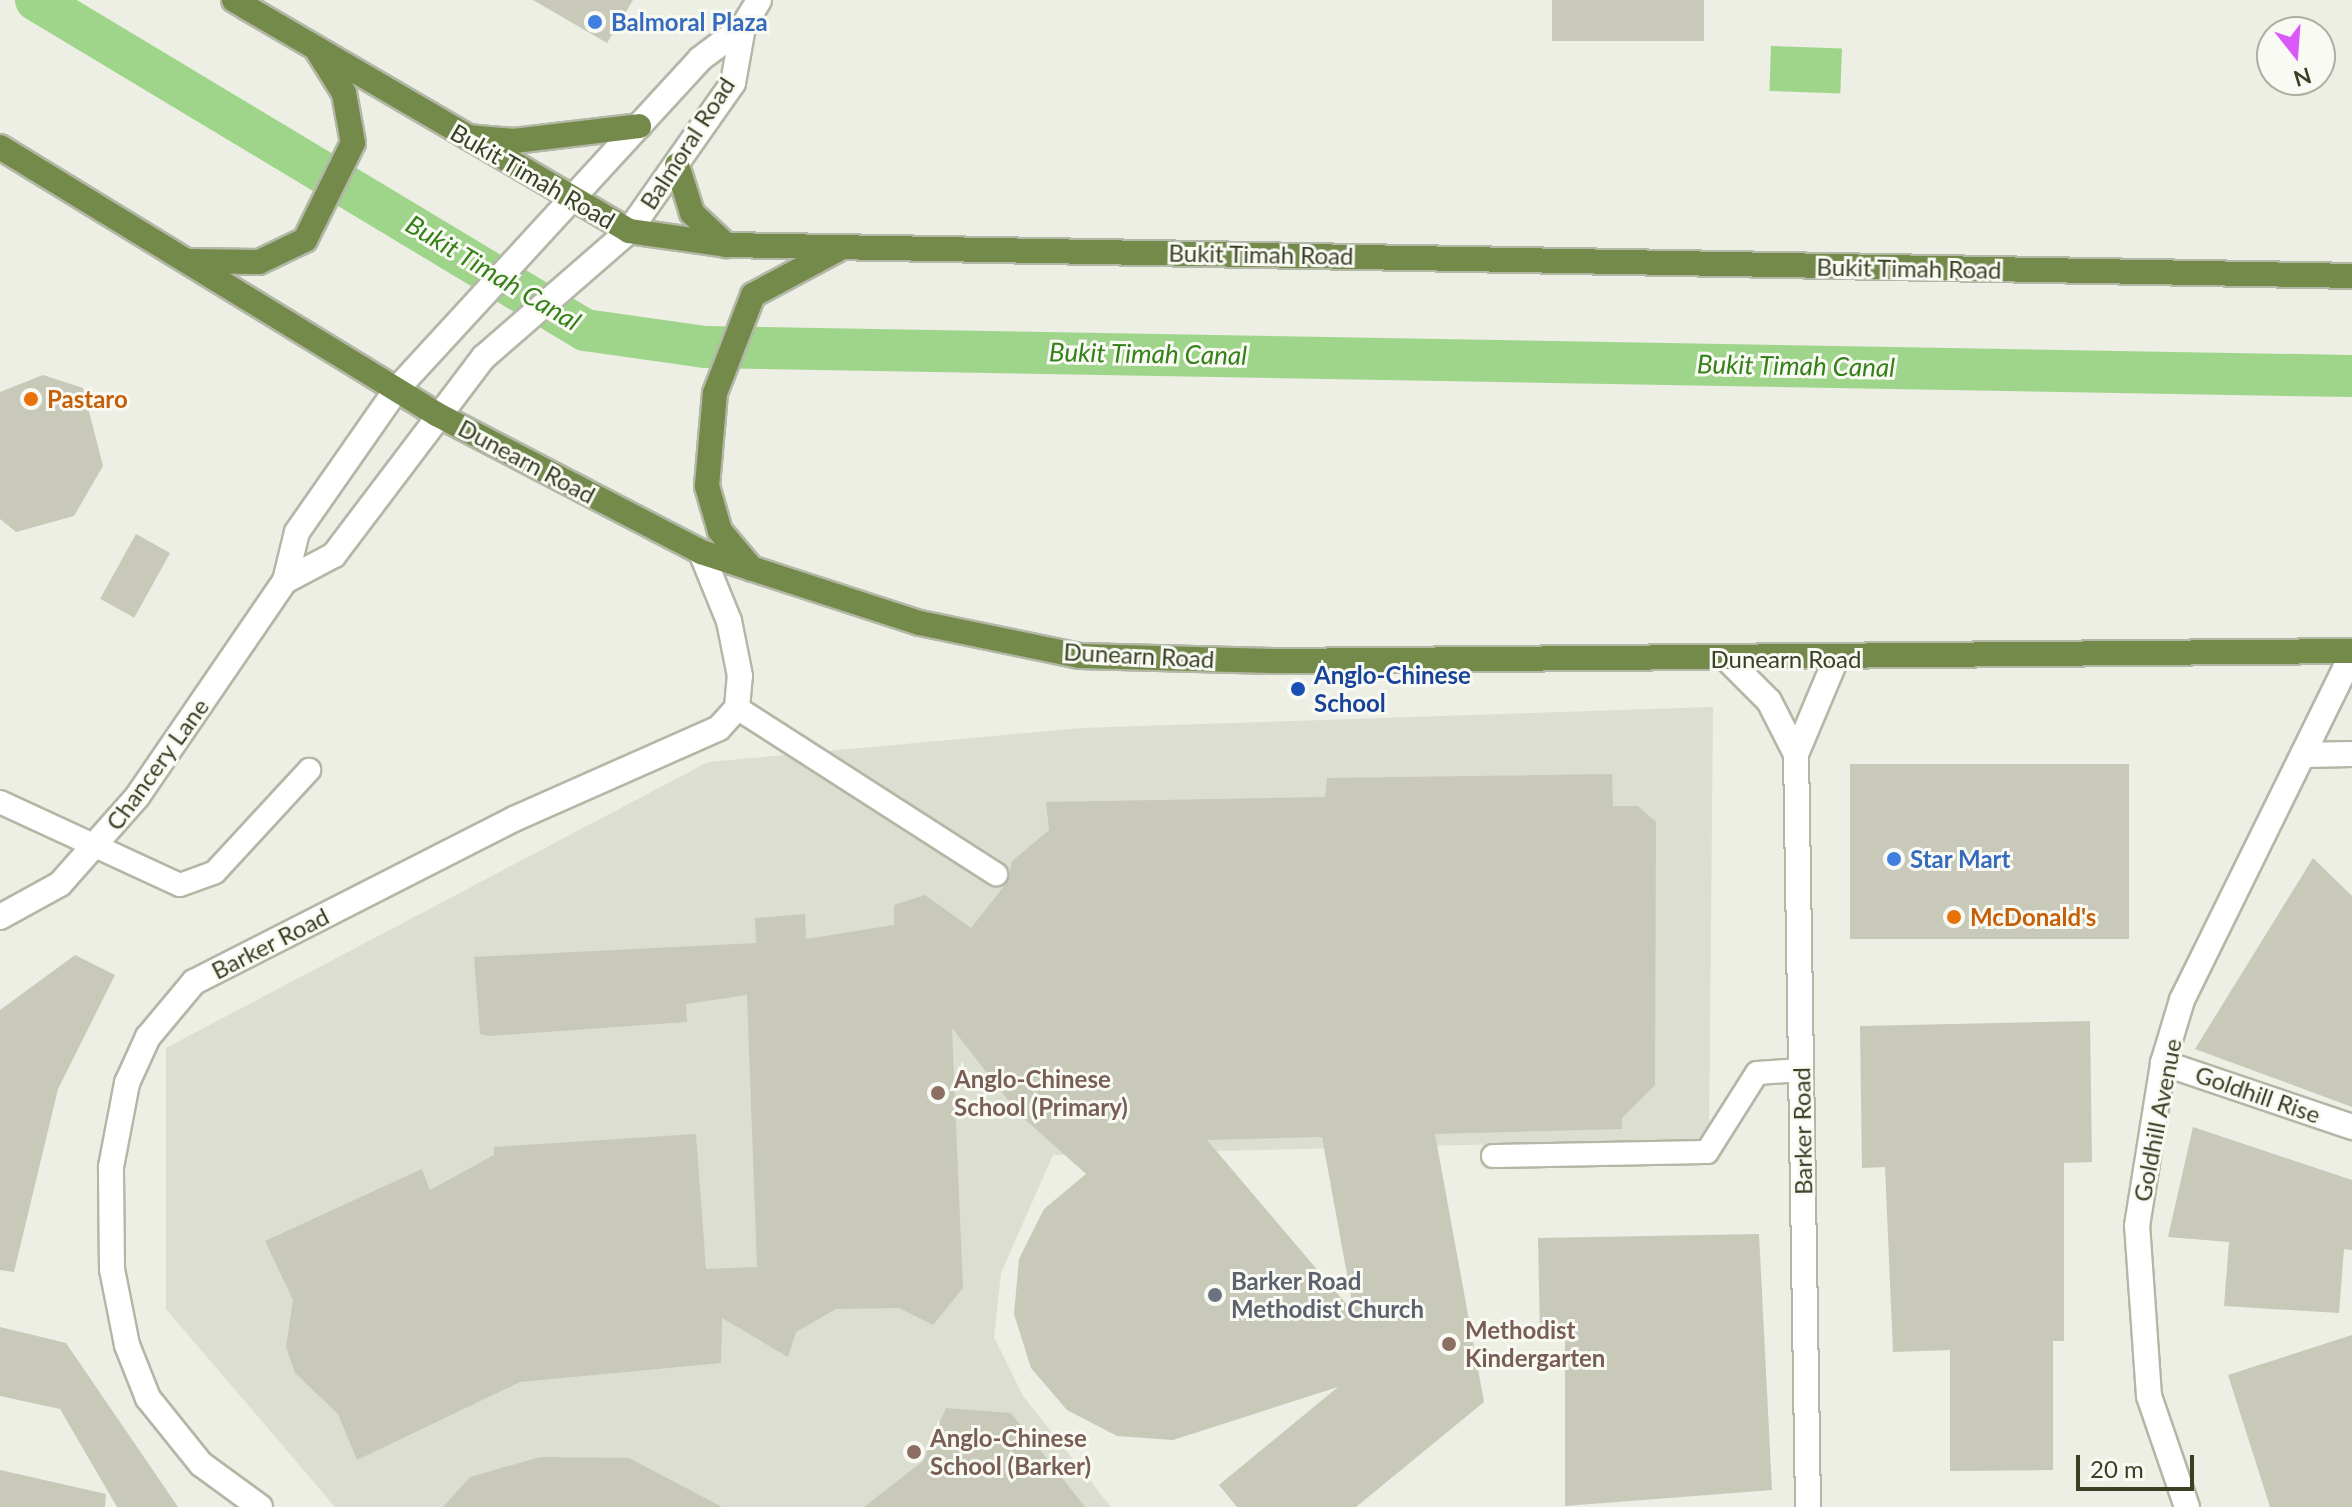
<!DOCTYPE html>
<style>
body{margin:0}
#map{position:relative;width:2352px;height:1507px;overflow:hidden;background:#edeee4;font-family:Lato,sans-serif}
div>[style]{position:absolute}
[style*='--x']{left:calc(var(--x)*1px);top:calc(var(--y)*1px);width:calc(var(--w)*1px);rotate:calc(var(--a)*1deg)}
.built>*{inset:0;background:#ddded2}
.water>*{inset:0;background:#9fd58b;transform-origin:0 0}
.canal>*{height:42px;margin:-21px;padding:0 21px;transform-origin:21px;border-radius:21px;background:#9fd58b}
.building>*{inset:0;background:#c8c9b9;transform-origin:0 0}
.roads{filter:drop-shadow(2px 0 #b3b7a6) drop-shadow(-2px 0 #b3b7a6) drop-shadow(0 2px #b3b7a6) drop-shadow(0 -2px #b3b7a6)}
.service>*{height:22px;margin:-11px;padding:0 11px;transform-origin:11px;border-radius:11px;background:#fff}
.minor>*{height:24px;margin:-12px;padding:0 12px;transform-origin:12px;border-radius:12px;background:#fff}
.tertiary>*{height:24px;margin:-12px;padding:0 12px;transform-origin:12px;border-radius:12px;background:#fff}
.trunk>*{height:24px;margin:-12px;padding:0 12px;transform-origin:12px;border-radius:12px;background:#748a4a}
.dots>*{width:22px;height:22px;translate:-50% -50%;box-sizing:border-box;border:4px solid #fafaf5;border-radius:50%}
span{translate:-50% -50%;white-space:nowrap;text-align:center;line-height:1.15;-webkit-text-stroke:6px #fafaf5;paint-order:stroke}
.shop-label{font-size:24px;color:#366cbe;font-weight:700}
.left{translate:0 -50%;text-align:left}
.street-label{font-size:24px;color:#384123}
.food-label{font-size:24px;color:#c56008;font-weight:700}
.transit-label{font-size:24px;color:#164399;font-weight:700}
.education-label{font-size:24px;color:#785e54;font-weight:700}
.worship-label{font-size:24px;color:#5b616d;font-weight:700}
.water-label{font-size:26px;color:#348019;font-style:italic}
.north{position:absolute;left:2256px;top:16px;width:80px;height:80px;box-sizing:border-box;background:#fafaf5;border:2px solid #acb0a1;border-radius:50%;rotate:163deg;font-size:22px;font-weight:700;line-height:32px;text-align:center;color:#384123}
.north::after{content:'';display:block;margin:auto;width:28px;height:36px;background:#db5af7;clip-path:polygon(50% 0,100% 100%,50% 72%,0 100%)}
.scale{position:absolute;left:2076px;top:1455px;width:118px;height:36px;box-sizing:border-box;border:4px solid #384123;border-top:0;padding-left:10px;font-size:24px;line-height:28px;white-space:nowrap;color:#384123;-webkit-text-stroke:6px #fafaf5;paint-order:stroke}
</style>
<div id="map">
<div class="built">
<div style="clip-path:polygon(1713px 707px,1709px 1139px,1053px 1155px,1001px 1273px,994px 1337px,1023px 1396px,1111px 1507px,335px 1507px,166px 1309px,166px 1048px,708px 762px,1081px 728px)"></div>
</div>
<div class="water">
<div style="left:1771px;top:46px;width:71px;height:45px;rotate:2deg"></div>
</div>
<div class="canal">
<div style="--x:36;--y:0;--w:641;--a:31.01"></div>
<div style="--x:585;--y:330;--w:121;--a:8.1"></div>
<div style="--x:705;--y:347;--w:1647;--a:1.01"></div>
</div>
<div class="building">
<div style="clip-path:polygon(533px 0,633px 0,607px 43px)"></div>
<div style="left:1552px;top:0;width:152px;height:41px"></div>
<div style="clip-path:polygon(43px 375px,83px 388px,103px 466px,74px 516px,16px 532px,0 519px,0 392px)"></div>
<div style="left:136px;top:534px;width:39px;height:74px;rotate:29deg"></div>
<div style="left:2129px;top:764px;width:175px;height:279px;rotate:90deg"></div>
<div style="clip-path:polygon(evenodd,1612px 774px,1613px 806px,1638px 806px,1656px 822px,1655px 1085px,1622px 1118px,1622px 1129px,1435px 1134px,1484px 1402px,1356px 1507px,1237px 1507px,1219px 1485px,1338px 1387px,1173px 1440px,1117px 1436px,1067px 1410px,1031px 1368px,1014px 1314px,1019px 1259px,1044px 1209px,1086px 1174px,1018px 1113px,952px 1028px,963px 1288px,933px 1325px,899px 1308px,836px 1309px,796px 1332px,788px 1357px,722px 1318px,721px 1363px,520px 1382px,357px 1460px,338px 1414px,295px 1373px,286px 1347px,293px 1300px,265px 1241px,422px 1169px,430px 1190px,494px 1155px,494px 1147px,696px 1134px,706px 1269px,757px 1267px,747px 995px,686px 1004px,687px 1022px,489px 1036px,480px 1034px,474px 957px,756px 943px,755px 918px,805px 914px,806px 939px,894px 925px,894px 905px,925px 895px,971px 928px,1008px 881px,1012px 861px,1049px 830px,1046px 802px,1325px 797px,1327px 778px,1612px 774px,1322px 1137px,1354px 1313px,1207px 1140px,1322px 1137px)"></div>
<div style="clip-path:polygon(2313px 858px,2352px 896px,2352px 1107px,2195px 1049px)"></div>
<div style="clip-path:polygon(75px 955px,115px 975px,58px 1089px,14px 1272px,0 1270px,0 1010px)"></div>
<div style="clip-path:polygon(2090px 1021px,2092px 1162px,2064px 1163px,2064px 1341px,2053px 1341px,2053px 1470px,1950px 1471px,1950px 1350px,1893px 1352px,1885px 1167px,1862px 1168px,1860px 1026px)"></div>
<div style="clip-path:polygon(2193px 1127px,2352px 1180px,2352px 1250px,2344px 1249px,2339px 1313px,2224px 1306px,2229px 1242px,2168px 1237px)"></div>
<div style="clip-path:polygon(1759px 1234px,1772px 1490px,1565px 1506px,1565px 1334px,1540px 1334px,1538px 1238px)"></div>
<div style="clip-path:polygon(0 1327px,66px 1343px,178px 1507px,117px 1507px,60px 1409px,0 1396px)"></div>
<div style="clip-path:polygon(2352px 1335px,2352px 1507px,2270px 1507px,2228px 1375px)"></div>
<div style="clip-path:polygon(946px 1408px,1011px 1413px,1085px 1507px,864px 1507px,923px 1461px)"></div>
<div style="clip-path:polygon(540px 1457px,629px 1458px,722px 1507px,443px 1507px,470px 1477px)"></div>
<div style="clip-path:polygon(0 1470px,106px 1494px,105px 1507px,0 1507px)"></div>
</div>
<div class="roads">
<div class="service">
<div style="--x:737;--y:708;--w:308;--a:32.7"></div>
<div style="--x:0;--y:802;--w:198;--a:24.8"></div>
<div style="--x:180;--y:885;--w:37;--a:-20"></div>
<div style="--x:215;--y:872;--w:139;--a:-47.3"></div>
<div style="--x:1493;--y:1156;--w:214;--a:-1.1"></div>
<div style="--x:1707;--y:1152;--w:93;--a:-57.7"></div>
<div style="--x:1757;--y:1073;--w:44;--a:-3.9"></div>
</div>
<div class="minor">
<div style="--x:1727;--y:659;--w:59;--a:45"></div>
<div style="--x:1769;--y:701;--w:59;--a:63"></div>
<div style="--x:2303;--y:755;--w:49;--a:-1.2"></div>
<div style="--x:2163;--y:1063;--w:200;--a:18.7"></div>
<div style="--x:260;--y:1507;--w:73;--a:-143.9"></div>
<div style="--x:201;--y:1464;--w:85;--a:-128.8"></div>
<div style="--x:148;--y:1398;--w:57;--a:-111.6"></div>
<div style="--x:127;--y:1345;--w:77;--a:-101.2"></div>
<div style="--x:112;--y:1269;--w:102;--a:-90.6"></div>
<div style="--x:111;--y:1167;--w:86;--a:-79.2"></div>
<div style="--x:127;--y:1083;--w:51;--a:-65.5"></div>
<div style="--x:148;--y:1037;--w:72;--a:-50.1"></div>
<div style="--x:194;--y:982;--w:359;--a:-27"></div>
<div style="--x:514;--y:819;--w:224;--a:-23.9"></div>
<div style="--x:719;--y:728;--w:27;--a:-48"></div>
<div style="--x:737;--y:708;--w:32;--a:-85"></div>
<div style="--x:740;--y:676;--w:56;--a:-101.3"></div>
<div style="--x:729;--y:621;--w:74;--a:-112.1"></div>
<div style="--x:1808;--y:1507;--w:753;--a:-90.91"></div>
<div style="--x:1796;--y:754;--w:103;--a:-67.2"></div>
<div style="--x:2187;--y:1507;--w:117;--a:-108.9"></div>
<div style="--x:2149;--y:1396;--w:170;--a:-94"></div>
<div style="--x:2137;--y:1226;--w:165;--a:-80.9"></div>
<div style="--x:2163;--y:1063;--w:66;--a:-73.2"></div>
<div style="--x:2182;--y:1000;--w:385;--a:-63.8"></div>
</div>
<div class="tertiary">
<div style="--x:285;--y:581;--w:55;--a:-28"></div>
<div style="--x:334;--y:555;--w:248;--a:-52.9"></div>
<div style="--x:484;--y:357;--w:192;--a:-41"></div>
<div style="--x:629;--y:231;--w:181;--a:-54.9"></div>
<div style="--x:733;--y:83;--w:57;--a:-79.9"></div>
<div style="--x:743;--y:27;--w:31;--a:-59"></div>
<div style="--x:0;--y:917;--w:68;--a:-28.8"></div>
<div style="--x:60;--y:884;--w:116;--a:-48.5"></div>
<div style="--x:137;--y:797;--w:262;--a:-55.6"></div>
<div style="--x:285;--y:581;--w:50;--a:-76.2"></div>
<div style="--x:297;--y:532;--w:173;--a:-55.1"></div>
<div style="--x:396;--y:390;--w:449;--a:-47.4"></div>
<div style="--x:700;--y:59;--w:54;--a:-36.7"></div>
</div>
<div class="trunk">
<div style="--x:234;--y:0;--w:458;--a:30.3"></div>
<div style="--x:629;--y:231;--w:99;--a:8.1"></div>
<div style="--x:727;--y:245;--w:1625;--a:1.09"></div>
<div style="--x:468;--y:137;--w:46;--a:5"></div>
<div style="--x:514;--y:141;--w:126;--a:-6.8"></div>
<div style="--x:0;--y:147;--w:513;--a:31.46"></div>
<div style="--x:438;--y:415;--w:297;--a:27.5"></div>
<div style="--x:701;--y:552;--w:230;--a:18"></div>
<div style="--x:920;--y:623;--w:163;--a:11.7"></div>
<div style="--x:1080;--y:656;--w:193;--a:1.5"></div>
<div style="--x:1273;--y:661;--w:1079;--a:-0.53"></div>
<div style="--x:677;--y:165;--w:50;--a:72.6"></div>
<div style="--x:692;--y:213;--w:47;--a:43.3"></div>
<div style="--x:189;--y:261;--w:70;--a:0.8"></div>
<div style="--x:259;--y:262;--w:51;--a:-25.6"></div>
<div style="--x:305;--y:240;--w:108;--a:-63.7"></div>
<div style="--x:353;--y:143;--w:51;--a:-100.2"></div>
<div style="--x:344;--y:93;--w:51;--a:-122.1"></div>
<div style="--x:752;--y:569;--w:50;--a:-130.1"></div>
<div style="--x:720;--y:531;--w:47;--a:-106.1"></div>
<div style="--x:707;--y:486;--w:93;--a:-85.1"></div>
<div style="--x:715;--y:393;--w:105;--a:-68.8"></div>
<div style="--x:753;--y:295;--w:95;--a:-28.2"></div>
</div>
</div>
<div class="dots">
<div style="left:595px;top:22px;background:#3f7fe0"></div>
<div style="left:31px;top:399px;background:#e8710a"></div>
<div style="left:1298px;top:689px;background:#1a4fb4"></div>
<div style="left:1894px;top:859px;background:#3f7fe0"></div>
<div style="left:1954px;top:917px;background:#e8710a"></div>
<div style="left:938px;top:1093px;background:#8d6e63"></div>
<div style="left:1215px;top:1295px;background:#6b7280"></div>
<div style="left:1449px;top:1344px;background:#8d6e63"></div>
<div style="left:914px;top:1452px;background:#8d6e63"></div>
</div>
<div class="shop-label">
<span class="left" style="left:611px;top:22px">Balmoral Plaza</span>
<span class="left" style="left:1910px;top:859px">Star Mart</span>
</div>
<div class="street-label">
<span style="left:687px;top:143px;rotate:-57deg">Balmoral Road</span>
<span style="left:533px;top:176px;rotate:30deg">Bukit Timah Road</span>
<span style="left:1261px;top:254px;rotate:1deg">Bukit Timah Road</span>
<span style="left:1909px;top:268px;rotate:1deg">Bukit Timah Road</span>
<span style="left:527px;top:461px;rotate:28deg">Dunearn Road</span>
<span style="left:1139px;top:655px;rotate:3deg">Dunearn Road</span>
<span style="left:1786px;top:659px">Dunearn Road</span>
<span style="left:157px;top:764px;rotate:-54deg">Chancery Lane</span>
<span style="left:270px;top:943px;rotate:-27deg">Barker Road</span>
<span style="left:2258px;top:1094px;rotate:19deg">Goldhill Rise</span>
<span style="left:2157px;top:1120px;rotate:-79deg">Goldhill Avenue</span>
<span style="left:1802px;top:1131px;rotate:-91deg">Barker Road</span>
</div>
<div class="food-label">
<span class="left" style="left:47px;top:399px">Pastaro</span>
<span class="left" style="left:1970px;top:917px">McDonald's</span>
</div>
<div class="transit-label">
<span class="left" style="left:1314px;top:689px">Anglo-Chinese<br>School</span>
</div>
<div class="education-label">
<span class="left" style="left:954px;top:1093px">Anglo-Chinese<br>School (Primary)</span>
<span class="left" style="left:1465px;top:1344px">Methodist<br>Kindergarten</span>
<span class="left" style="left:930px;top:1452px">Anglo-Chinese<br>School (Barker)</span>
</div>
<div class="worship-label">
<span class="left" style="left:1231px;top:1295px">Barker Road<br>Methodist Church</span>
</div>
<div class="water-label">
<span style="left:493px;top:273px;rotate:31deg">Bukit Timah Canal</span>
<span style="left:1148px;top:354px;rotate:1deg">Bukit Timah Canal</span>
<span style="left:1796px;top:366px;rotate:1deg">Bukit Timah Canal</span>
</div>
<div class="north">N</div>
<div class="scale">20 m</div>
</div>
